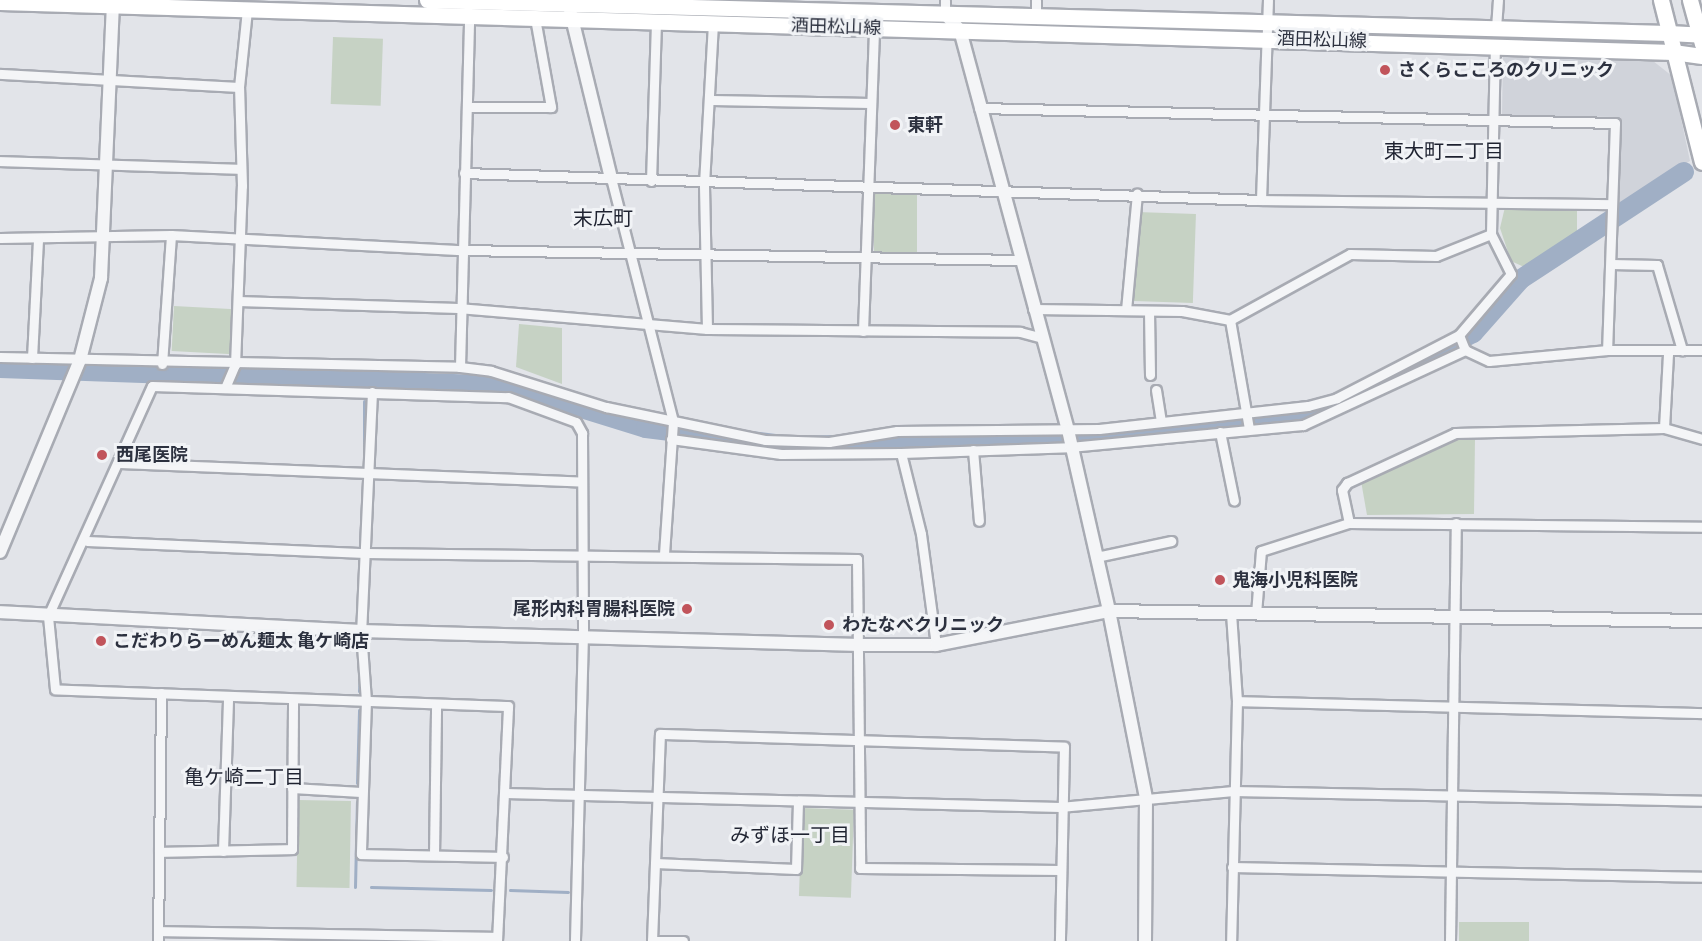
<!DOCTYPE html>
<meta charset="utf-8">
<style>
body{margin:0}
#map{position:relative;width:1702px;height:941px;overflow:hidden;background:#e2e4e9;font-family:Cabin,"Noto Sans JP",sans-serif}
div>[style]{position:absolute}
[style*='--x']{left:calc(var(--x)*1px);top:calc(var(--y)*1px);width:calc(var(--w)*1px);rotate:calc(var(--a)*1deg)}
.built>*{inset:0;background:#d0d3da}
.green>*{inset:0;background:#c6d2c4;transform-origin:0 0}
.stream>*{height:3px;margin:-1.5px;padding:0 1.5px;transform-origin:1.5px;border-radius:1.5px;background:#a0afc5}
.river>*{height:20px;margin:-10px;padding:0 10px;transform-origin:10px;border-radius:10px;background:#a0afc5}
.roads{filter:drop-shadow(2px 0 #a8abb3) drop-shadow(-2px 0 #a8abb3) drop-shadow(0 2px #a8abb3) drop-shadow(0 -2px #a8abb3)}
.minor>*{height:9px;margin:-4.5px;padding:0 4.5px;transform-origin:4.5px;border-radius:4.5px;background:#f4f5f7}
.tertiary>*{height:12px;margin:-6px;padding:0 6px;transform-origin:6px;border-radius:6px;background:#f4f5f7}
.primary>*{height:15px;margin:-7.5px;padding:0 7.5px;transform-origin:7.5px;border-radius:7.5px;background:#fff}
.trunk>*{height:15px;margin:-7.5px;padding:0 7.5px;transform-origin:7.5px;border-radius:7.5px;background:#fff}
.dots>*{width:16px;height:16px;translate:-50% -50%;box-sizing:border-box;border:3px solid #f1f3f6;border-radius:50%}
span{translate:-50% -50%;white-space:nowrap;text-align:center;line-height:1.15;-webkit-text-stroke:6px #f1f3f6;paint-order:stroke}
.street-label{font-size:18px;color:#2c313f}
.poi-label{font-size:18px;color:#2c313f;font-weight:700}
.left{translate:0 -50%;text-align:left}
.right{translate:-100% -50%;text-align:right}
.neighbourhood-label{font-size:20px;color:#1e2230}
</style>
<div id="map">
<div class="built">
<div style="clip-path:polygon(1503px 53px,1648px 57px,1672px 76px,1690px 161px,1616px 206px,1616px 117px,1502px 115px)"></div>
</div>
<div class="green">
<div style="left:333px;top:37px;width:50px;height:67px;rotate:2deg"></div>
<div style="left:874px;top:191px;width:43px;height:62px"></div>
<div style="clip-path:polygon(1505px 207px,1577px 209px,1577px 233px,1524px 267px,1511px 261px,1500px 228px)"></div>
<div style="left:1137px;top:212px;width:59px;height:89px;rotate:2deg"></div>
<div style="left:174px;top:306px;width:61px;height:45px;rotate:3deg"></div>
<div style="clip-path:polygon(519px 324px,562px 328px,562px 384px,516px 367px)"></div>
<div style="clip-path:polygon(1455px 438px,1475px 439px,1474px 514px,1367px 515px,1361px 481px)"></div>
<div style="left:298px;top:800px;width:53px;height:87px;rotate:1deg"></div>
<div style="left:802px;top:808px;width:52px;height:88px;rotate:2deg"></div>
<div style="left:1459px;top:922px;width:70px;height:19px"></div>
</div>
<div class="stream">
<div style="--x:365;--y:381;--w:2;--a:90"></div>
<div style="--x:364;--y:462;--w:61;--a:-90"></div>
<div style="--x:359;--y:691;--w:19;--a:-87"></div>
<div style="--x:357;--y:783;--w:73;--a:-88.4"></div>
<div style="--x:355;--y:887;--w:85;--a:-88.7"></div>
<div style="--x:371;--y:887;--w:120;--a:1.4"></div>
<div style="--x:510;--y:890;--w:58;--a:2"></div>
</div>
<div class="river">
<div style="--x:0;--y:368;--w:510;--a:2.02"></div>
<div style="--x:510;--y:386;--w:142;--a:17.2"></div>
<div style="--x:646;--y:428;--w:146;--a:7.1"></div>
<div style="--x:791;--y:446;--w:302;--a:-1.3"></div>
<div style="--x:1093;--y:439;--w:238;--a:-7.7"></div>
<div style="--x:1329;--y:407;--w:162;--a:-27.2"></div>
<div style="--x:1473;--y:333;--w:72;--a:-48.4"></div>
<div style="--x:1521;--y:279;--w:195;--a:-33.3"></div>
</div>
<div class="roads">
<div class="minor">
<div style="--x:945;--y:14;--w:14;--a:-90"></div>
<div style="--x:1036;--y:15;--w:15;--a:-90"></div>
<div style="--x:1496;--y:28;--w:28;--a:-86"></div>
<div style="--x:0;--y:74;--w:239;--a:3.1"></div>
<div style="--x:712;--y:100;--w:158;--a:1.1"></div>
<div style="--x:468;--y:107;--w:83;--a:0"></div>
<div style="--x:551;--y:107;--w:90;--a:-100.2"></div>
<div style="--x:979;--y:108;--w:636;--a:1.35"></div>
<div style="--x:1615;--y:123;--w:227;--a:92"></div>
<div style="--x:0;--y:161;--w:240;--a:1.9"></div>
<div style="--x:464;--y:173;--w:797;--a:1.94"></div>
<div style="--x:1261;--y:200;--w:351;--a:0.7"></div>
<div style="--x:611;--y:178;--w:252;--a:75.7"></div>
<div style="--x:673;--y:422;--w:131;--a:93.9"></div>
<div style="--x:651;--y:181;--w:159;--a:-88.2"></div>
<div style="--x:1261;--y:200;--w:200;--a:-88"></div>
<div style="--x:0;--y:238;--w:171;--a:-1"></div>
<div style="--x:171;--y:235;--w:291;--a:3"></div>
<div style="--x:462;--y:250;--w:557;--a:1.03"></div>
<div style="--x:1611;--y:264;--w:46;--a:1.2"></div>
<div style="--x:1657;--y:265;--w:89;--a:73.6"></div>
<div style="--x:238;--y:301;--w:220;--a:1.8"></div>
<div style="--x:458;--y:308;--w:250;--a:4.8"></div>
<div style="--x:707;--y:329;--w:313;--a:0.5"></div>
<div style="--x:1020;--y:332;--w:23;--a:15"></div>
<div style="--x:1033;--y:309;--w:149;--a:0.8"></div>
<div style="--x:1182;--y:311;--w:49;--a:10.6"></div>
<div style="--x:1230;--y:320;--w:137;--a:-28.8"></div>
<div style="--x:1350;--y:254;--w:86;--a:1.3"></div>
<div style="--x:1436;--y:256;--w:59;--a:-21.8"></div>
<div style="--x:1126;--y:310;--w:117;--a:-84.6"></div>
<div style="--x:1149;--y:311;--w:64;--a:89.1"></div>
<div style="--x:1230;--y:320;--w:111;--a:80.1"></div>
<div style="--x:707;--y:329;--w:145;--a:-91.2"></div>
<div style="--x:704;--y:184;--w:160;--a:-86.8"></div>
<div style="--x:863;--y:331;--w:302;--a:-87.9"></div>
<div style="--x:1459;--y:335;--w:16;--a:68"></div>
<div style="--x:1465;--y:350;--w:26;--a:25"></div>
<div style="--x:1489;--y:361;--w:119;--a:-5.3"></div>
<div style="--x:1607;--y:350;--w:95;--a:0"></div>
<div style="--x:0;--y:357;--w:460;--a:1.2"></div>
<div style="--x:460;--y:367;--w:31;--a:7"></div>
<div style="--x:491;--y:371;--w:121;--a:17.4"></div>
<div style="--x:606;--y:407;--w:162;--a:11.7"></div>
<div style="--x:765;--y:440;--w:64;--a:1.8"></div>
<div style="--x:829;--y:442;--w:69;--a:-9.2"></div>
<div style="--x:897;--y:431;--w:202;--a:-0.6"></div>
<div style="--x:1099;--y:429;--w:210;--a:-6.3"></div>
<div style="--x:1308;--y:406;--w:30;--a:-15"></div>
<div style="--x:1337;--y:398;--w:137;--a:-27.3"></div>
<div style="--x:1459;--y:335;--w:80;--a:-49.6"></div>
<div style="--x:1511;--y:274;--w:45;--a:-116.6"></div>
<div style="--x:1491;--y:234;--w:187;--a:-88.8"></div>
<div style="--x:32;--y:358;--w:119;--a:-87.1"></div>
<div style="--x:162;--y:364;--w:129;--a:-86"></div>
<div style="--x:460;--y:367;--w:350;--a:-88.5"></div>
<div style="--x:225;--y:388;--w:25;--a:-67"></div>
<div style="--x:235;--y:365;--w:179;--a:-87.8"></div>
<div style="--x:242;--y:186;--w:99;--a:-91.7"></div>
<div style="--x:239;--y:87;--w:78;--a:-84.1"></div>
<div style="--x:1156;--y:390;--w:31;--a:81"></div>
<div style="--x:372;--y:392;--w:239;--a:92.6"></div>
<div style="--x:361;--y:631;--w:69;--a:85.9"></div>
<div style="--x:366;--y:700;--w:154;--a:91.9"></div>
<div style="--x:361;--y:854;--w:142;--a:1.2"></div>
<div style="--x:1664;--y:428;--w:74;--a:-86.9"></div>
<div style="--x:1220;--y:432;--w:70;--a:78.5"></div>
<div style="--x:671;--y:439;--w:111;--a:7.8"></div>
<div style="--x:781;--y:454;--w:120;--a:-0.5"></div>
<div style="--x:901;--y:453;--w:168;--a:-2"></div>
<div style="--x:1069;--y:447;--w:235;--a:-5.4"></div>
<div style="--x:1303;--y:425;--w:179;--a:-24.8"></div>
<div style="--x:973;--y:450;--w:71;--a:85.2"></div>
<div style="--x:901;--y:453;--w:83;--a:76.1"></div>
<div style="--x:921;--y:534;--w:112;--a:82.3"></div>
<div style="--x:118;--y:463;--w:463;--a:2.3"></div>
<div style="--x:1349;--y:523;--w:34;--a:-102"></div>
<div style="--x:1342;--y:490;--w:9;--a:-54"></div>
<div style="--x:1347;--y:483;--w:119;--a:-24.8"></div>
<div style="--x:1455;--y:433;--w:209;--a:-1.4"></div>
<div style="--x:1664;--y:428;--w:40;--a:16"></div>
<div style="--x:87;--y:541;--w:278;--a:2.5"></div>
<div style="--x:365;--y:553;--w:492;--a:0.7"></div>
<div style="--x:857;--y:559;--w:309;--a:89.4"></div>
<div style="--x:860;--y:868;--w:200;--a:0.6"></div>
<div style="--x:1096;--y:557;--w:77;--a:-12"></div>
<div style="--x:1231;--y:613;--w:88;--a:86.1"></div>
<div style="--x:1237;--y:701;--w:240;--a:91.4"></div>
<div style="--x:1256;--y:614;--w:63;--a:-85.5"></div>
<div style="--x:1261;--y:551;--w:92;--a:-17.7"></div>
<div style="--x:1349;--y:523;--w:353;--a:0.6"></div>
<div style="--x:1237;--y:701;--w:465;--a:1.5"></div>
<div style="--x:292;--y:788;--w:69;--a:3.3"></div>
<div style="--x:505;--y:793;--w:555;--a:1.44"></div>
<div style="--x:1060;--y:807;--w:174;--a:-5.3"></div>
<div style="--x:1233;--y:791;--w:469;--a:1.2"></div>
<div style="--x:223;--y:851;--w:152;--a:-88.1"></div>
<div style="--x:159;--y:852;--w:133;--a:-1.3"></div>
<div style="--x:292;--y:849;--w:149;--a:-89.6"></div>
<div style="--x:434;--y:855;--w:151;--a:-89.2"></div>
<div style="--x:655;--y:863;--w:141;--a:2.4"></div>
<div style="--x:796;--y:869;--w:66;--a:-88.3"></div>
<div style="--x:1232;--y:867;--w:470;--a:1.2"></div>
<div style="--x:158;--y:931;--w:339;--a:1"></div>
<div style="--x:158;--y:941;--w:248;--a:-89.3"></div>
<div style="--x:497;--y:941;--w:235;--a:-87.3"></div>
<div style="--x:508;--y:706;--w:453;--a:-177.9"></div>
<div style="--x:55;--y:689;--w:73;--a:-95.5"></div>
<div style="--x:48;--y:616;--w:252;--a:-65.7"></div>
<div style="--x:152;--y:386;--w:356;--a:1.8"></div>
<div style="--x:508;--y:397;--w:72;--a:20.2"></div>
<div style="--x:576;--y:422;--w:13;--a:61"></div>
<div style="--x:582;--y:433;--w:201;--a:89.7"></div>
<div style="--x:583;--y:634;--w:307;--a:91.5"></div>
<div style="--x:652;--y:941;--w:207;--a:-87.8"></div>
<div style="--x:660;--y:734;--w:404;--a:1.8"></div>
<div style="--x:1064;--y:747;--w:194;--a:91.2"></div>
<div style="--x:652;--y:941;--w:31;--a:0"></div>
<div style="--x:1450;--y:941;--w:418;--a:-89.2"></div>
</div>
<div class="tertiary">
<div style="--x:570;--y:10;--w:173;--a:76.3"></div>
<div style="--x:945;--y:14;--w:22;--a:47"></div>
<div style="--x:960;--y:30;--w:414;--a:74.9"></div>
<div style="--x:1068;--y:430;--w:186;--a:77.2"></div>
<div style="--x:1109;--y:611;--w:191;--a:78.8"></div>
<div style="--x:1146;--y:798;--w:143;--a:90.4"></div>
<div style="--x:0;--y:552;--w:208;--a:-67.4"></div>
<div style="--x:80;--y:360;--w:85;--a:-75.6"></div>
<div style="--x:101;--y:278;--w:278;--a:-87.5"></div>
<div style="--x:0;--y:612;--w:361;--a:3"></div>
<div style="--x:361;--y:631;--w:499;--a:1.6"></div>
<div style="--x:860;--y:645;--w:76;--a:0"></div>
<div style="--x:936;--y:645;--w:176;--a:-11.1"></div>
<div style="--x:1109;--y:611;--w:593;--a:0.97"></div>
</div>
<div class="primary">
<div style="--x:427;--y:0;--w:1241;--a:1.52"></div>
<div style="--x:0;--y:2;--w:1674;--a:1.71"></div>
</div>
<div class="trunk">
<div style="--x:1661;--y:0;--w:167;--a:75.8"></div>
<div style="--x:1690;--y:0;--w:46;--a:74.7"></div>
<div style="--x:1668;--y:33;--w:34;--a:3"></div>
<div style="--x:1673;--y:52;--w:29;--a:8"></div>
</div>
</div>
<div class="dots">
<div style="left:1385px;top:70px;background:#c1545b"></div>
<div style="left:895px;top:125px;background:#c1545b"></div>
<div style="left:102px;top:455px;background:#c1545b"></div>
<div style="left:1220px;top:580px;background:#c1545b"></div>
<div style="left:687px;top:609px;background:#c1545b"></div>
<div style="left:829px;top:625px;background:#c1545b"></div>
<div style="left:101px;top:641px;background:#c1545b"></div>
</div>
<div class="street-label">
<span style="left:836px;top:27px;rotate:2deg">酒田松山線</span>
<span style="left:1322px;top:40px;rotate:2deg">酒田松山線</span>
</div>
<div class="poi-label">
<span class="left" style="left:1398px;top:70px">さくらこころのクリニック</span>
<span class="left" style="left:907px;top:125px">東軒</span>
<span class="left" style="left:116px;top:455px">西尾医院</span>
<span class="left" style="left:1232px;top:580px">鬼海小児科医院</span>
<span class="right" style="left:675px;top:609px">尾形内科胃腸科医院</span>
<span class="left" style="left:842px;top:625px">わたなべクリニック</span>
<span class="left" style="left:113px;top:641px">こだわりらーめん麺太 亀ケ崎店</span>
</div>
<div class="neighbourhood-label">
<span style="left:1444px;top:151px">東大町二丁目</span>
<span style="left:603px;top:218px">末広町</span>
<span style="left:244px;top:777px">亀ケ崎二丁目</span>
<span style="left:790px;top:835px">みずほ一丁目</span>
</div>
</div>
